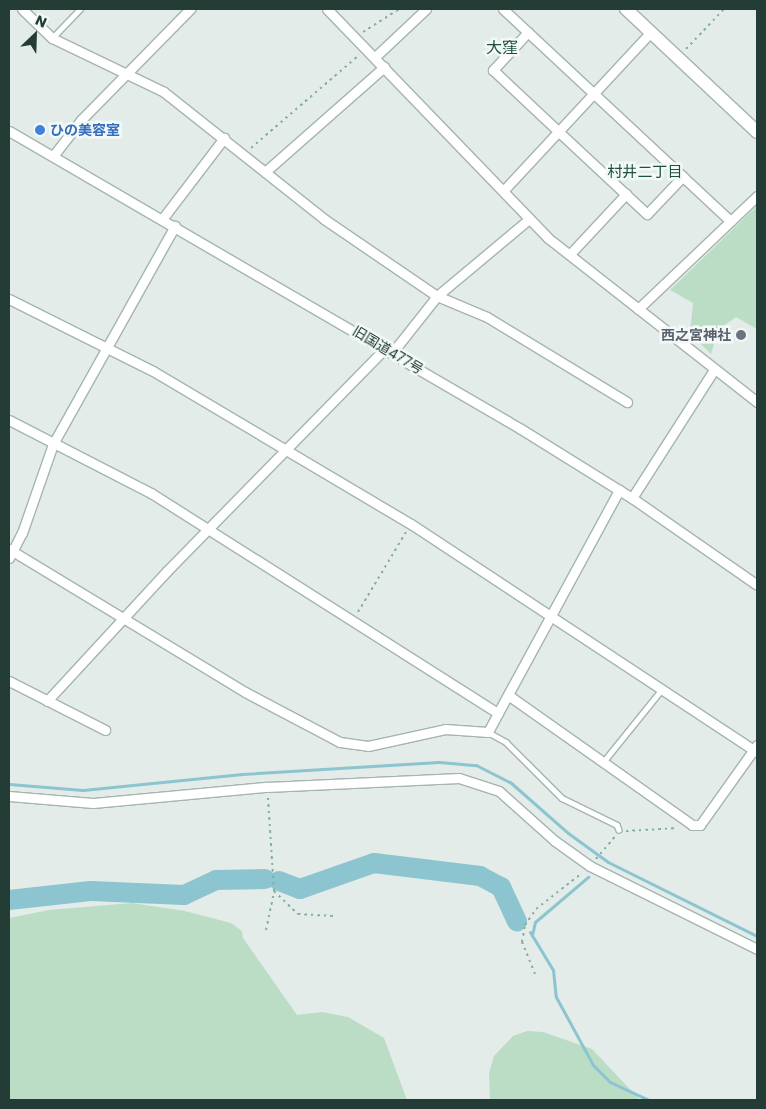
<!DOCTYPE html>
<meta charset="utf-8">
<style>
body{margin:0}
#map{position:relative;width:766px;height:1109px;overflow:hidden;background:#e3ece8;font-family:Poppins,"Noto Sans JP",sans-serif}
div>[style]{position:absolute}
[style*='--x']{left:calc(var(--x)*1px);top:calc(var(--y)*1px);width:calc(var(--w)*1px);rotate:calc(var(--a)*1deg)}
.green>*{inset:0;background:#bcddc5}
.stream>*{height:3px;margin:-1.5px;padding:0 1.5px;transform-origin:1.5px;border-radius:1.5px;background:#8cc5cf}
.river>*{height:20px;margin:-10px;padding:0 10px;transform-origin:10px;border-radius:10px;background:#8cc5cf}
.path>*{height:2px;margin-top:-1px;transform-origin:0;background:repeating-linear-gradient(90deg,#84afa2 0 2.5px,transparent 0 6.5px)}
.roads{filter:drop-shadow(1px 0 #a6b4af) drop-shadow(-1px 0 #a6b4af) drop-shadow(0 1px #a6b4af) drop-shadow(0 -1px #a6b4af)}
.lane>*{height:4.5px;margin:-2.25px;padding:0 2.25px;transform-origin:2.25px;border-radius:2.25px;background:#fff}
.street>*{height:9px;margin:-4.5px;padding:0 4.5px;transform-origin:4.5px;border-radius:4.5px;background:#fff}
.secondary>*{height:12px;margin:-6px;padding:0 6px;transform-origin:6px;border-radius:6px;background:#fff}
.dots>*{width:14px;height:14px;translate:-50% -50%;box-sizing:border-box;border:2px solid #f3f9f6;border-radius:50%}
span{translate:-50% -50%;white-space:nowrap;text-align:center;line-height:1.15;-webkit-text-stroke:5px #f3f9f6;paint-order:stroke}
.shop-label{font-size:14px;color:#366cbe;font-weight:700}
.left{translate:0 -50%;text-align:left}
.worship-label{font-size:14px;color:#5b616d;font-weight:700}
.right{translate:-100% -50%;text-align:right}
.street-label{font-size:14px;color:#233d36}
.neighbourhood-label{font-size:15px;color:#1f4e43}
.quarter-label{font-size:16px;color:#1f4e43}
.frame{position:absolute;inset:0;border:10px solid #233d36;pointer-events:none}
.north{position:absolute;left:10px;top:10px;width:50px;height:50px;-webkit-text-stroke:4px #f3f9f6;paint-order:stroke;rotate:24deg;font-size:14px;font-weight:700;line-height:20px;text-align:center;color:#233d36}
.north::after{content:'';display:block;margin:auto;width:18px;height:22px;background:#233d36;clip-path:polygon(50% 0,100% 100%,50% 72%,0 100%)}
</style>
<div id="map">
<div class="green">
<div style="clip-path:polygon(756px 207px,757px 329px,736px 317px,718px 330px,711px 354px,690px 333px,693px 303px,670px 290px)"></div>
<div style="clip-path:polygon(132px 903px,185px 911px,231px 923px,242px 931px,243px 938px,297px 1015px,322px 1012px,348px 1017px,384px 1038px,407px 1100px,9px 1100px,9px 918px,49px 910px)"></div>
<div style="clip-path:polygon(527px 1031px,543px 1032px,592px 1049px,640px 1100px,490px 1100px,489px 1073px,494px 1056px,513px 1036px)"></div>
</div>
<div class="stream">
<div style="--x:9;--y:784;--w:74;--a:4.6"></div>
<div style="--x:83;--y:790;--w:160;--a:-5.7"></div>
<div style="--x:242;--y:774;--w:197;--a:-3.5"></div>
<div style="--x:439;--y:762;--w:37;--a:5"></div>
<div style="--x:476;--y:765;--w:38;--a:27"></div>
<div style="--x:510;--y:782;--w:77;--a:41.3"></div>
<div style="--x:568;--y:833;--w:49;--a:35.9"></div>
<div style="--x:608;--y:862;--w:166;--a:26.4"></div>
<div style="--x:530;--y:932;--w:44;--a:58.8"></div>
<div style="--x:553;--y:970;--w:27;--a:84"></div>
<div style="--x:556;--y:997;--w:77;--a:61.4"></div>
<div style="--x:593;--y:1065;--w:24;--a:45"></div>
<div style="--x:610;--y:1082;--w:43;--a:24.8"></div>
<div style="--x:532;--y:935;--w:13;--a:-77"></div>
<div style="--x:535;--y:922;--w:70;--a:-40.3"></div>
</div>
<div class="river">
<div style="--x:279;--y:881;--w:22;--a:21"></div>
<div style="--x:300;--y:889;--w:78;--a:-19.4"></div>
<div style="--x:374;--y:863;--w:107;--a:7"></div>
<div style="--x:480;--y:876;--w:24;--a:28"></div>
<div style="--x:501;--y:887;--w:38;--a:65"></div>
<div style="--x:9;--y:900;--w:82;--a:-6.3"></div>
<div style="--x:91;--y:891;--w:93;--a:2.5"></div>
<div style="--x:184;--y:895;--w:35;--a:-25"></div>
<div style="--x:216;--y:880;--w:49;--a:-1.2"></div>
</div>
<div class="path">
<div style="--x:363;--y:32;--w:43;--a:-32.6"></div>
<div style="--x:686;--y:49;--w:55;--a:-46.5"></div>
<div style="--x:251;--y:148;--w:143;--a:-40.7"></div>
<div style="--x:358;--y:612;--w:93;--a:-59"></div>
<div style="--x:626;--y:831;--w:52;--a:-3.3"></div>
<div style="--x:596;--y:859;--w:30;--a:-50"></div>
<div style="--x:274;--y:891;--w:33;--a:44"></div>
<div style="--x:298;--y:914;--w:36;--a:3"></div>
<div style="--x:266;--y:930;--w:40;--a:-78"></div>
<div style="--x:274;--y:891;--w:94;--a:-93.7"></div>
<div style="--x:535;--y:974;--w:35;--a:-112"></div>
<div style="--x:522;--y:942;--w:17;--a:-80"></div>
<div style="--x:525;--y:925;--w:19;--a:-55"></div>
<div style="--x:536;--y:909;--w:58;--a:-38"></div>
</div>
<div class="roads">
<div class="lane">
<div style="--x:52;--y:38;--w:40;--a:-46"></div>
<div style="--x:488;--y:732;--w:21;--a:29"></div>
<div style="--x:506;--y:742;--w:79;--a:45"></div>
<div style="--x:562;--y:798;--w:61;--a:26.1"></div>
<div style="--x:617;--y:825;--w:5;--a:68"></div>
<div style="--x:604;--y:761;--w:92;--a:-51.1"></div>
</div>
<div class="street">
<div style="--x:22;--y:9;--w:42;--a:44"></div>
<div style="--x:52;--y:38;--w:124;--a:25.7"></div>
<div style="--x:164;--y:92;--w:204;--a:38.4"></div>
<div style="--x:324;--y:219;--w:137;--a:34.3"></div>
<div style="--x:437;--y:296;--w:54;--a:22.8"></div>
<div style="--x:487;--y:317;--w:164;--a:31.3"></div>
<div style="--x:327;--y:9;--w:318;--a:46"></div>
<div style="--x:548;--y:238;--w:266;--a:38.1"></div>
<div style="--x:503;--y:9;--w:311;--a:43"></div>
<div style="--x:528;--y:32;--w:52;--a:132.6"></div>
<div style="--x:493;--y:70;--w:92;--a:43.2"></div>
<div style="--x:560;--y:133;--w:119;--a:43"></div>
<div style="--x:647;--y:214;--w:52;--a:-46.5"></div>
<div style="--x:375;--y:57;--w:70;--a:-43.3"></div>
<div style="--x:9;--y:131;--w:592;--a:30.2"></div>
<div style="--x:521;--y:429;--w:131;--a:31.9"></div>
<div style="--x:632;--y:498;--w:152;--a:34.8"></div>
<div style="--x:53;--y:156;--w:46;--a:-52.1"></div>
<div style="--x:81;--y:120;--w:156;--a:-45.5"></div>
<div style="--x:265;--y:172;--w:159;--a:-41.4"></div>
<div style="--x:504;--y:190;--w:216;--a:-47.1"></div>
<div style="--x:163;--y:218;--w:101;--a:-52.7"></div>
<div style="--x:571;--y:253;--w:81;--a:-47"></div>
<div style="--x:9;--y:299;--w:161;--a:26.6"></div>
<div style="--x:153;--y:371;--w:300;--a:30.7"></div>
<div style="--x:411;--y:524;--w:414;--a:33.4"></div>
<div style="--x:638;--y:309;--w:164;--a:-43.5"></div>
<div style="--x:392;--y:353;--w:73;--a:-51.7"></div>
<div style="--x:437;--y:296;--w:120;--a:-39.9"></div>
<div style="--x:9;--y:420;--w:160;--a:27.2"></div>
<div style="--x:151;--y:493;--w:411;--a:32.4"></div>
<div style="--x:498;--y:713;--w:254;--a:-61.5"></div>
<div style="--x:632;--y:498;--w:152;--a:-57.4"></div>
<div style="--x:9;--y:549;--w:276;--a:31.2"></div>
<div style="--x:245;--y:692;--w:107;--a:27.8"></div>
<div style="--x:340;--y:742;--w:28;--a:8"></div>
<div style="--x:368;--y:746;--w:79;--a:-12.4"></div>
<div style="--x:445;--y:729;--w:43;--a:4"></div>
<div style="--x:488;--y:732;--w:21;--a:-62"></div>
<div style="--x:9;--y:558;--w:28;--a:-63"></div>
<div style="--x:22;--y:533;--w:94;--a:-70.8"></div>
<div style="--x:53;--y:444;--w:250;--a:-60.8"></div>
<div style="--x:9;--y:681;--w:108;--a:27"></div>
<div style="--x:508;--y:695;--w:225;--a:35.2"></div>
<div style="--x:692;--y:825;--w:8;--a:0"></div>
<div style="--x:700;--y:825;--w:98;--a:-54.5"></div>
<div style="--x:47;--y:701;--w:177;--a:-47.3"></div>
<div style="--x:167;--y:571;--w:312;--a:-45.6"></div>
<div style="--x:9;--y:796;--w:84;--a:4.8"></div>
<div style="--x:93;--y:803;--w:175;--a:-5.3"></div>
<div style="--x:267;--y:787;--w:192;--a:-2.7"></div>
<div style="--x:459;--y:778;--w:42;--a:18"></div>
<div style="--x:499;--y:791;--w:75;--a:41.8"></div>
<div style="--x:555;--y:841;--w:43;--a:35.5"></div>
<div style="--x:590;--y:866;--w:186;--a:26.4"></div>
</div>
<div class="secondary">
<div style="--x:626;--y:9;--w:180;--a:43.2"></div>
</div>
</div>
<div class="dots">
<div style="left:40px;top:130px;background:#3f7fe0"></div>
<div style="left:741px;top:335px;background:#6b7280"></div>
</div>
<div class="shop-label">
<span class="left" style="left:50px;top:130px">ひの美容室</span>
</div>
<div class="worship-label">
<span class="right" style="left:731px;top:335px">西之宮神社</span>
</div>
<div class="street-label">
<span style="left:388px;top:350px;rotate:31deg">旧国道477号</span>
</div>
<div class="neighbourhood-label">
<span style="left:645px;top:172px">村井二丁目</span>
</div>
<div class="quarter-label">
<span style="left:502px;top:48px">大窪</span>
</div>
<div class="frame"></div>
<div class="north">N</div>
</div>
